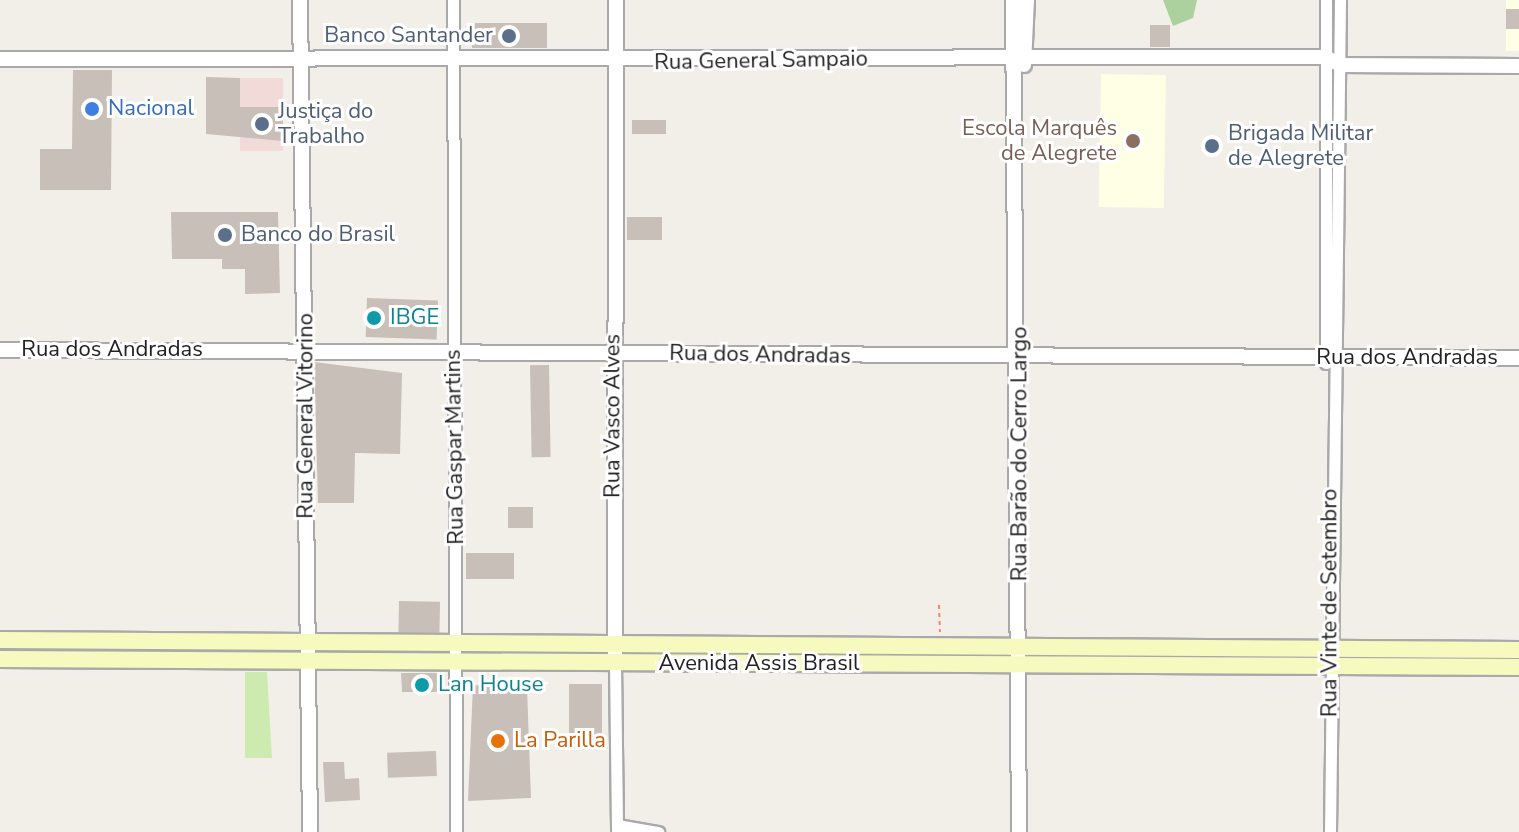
<!DOCTYPE html>
<meta charset="utf-8">
<style>
body{margin:0}
#map{position:relative;width:1519px;height:832px;overflow:hidden;background:#f2efe9;font-family:"Nunito Sans",sans-serif}
div>[style]{position:absolute}
[style*='--x']{left:calc(var(--x)*1px);top:calc(var(--y)*1px);width:calc(var(--w)*1px);rotate:calc(var(--a)*1deg)}
.commercial>*{inset:0;background:#f2dad9;transform-origin:0 0}
.education>*{inset:0;background:#ffffe5;transform-origin:0 0}
.grass>*{inset:0;background:#cdebb0}
.forest>*{inset:0;background:#add19e}
.building>*{inset:0;background:#c7bfb8;transform-origin:0 0}
.path>*{height:2px;margin-top:-1px;transform-origin:0;background:repeating-linear-gradient(90deg,#fa8072 0 4px,transparent 0 8px)}
.roads{filter:drop-shadow(2px 0 #a9a9a9) drop-shadow(-2px 0 #a9a9a9) drop-shadow(0 2px #a9a9a9) drop-shadow(0 -2px #a9a9a9)}
.minor>*{height:11px;margin:-5.5px;padding:0 5.5px;transform-origin:5.5px;border-radius:5.5px;background:#fff}
.tertiary>*{height:14px;margin:-7px;padding:0 7px;transform-origin:7px;border-radius:7px;background:#fff}
.secondary>*{height:16px;margin:-8px;padding:0 8px;transform-origin:8px;border-radius:8px;background:#f7fabf}
.dots>*{width:22px;height:22px;translate:-50% -50%;box-sizing:border-box;border:4px solid #fff;border-radius:50%}
span{translate:-50% -50%;white-space:nowrap;text-align:center;line-height:1.15;-webkit-text-stroke:6px #fff;paint-order:stroke}
.service-label{font-size:22px;color:#4e5e75}
.right{translate:-100% -50%;text-align:right}
.left{translate:0 -50%;text-align:left}
.street-label{font-size:22px;color:#222}
.shop-label{font-size:22px;color:#366cbe}
.education-label{font-size:22px;color:#785e54}
.culture-label{font-size:22px;color:#0d838f}
.food-label{font-size:22px;color:#c56008}
</style>
<div id="map">
<div class="commercial">
<div style="left:240px;top:78px;width:43px;height:73px"></div>
</div>
<div class="education">
<div style="left:1506px;top:0;width:13px;height:51px"></div>
<div style="left:1101px;top:74px;width:65px;height:133px;rotate:1deg"></div>
</div>
<div class="grass">
<div style="clip-path:polygon(245px 672px,267px 672px,272px 758px,245px 758px)"></div>
</div>
<div class="forest">
<div style="clip-path:polygon(1163px 0,1197px 0,1193px 18px,1173px 26px)"></div>
</div>
<div class="building">
<div style="left:1506px;top:9px;width:13px;height:20px"></div>
<div style="left:472px;top:23px;width:75px;height:25px"></div>
<div style="left:1150px;top:25px;width:20px;height:22px"></div>
<div style="clip-path:polygon(73px 70px,112px 70px,111px 190px,40px 190px,40px 149px,72px 149px)"></div>
<div style="clip-path:polygon(206px 77px,240px 78px,240px 107px,283px 107px,283px 141px,206px 134px)"></div>
<div style="left:632px;top:120px;width:34px;height:14px"></div>
<div style="clip-path:polygon(171px 212px,278px 212px,280px 293px,245px 294px,245px 269px,222px 269px,222px 259px,172px 259px)"></div>
<div style="left:627px;top:217px;width:35px;height:23px"></div>
<div style="left:367px;top:298px;width:71px;height:39px;rotate:2deg"></div>
<div style="clip-path:polygon(314px 362px,402px 373px,400px 454px,355px 453px,354px 503px,318px 503px)"></div>
<div style="left:549px;top:365px;width:92px;height:19px;rotate:89deg"></div>
<div style="left:508px;top:507px;width:25px;height:21px"></div>
<div style="left:466px;top:553px;width:48px;height:26px"></div>
<div style="left:399px;top:601px;width:41px;height:31px;rotate:1deg"></div>
<div style="clip-path:polygon(401px 673px,437px 673px,442px 692px,402px 692px)"></div>
<div style="left:569px;top:684px;width:33px;height:66px"></div>
<div style="clip-path:polygon(473px 685px,527px 688px,531px 798px,468px 801px)"></div>
<div style="left:436px;top:751px;width:25px;height:49px;rotate:88deg"></div>
<div style="clip-path:polygon(323px 762px,344px 762px,345px 779px,359px 778px,360px 800px,325px 802px)"></div>
</div>
<div class="path">
<div style="--x:939;--y:605;--w:27;--a:88"></div>
</div>
<div class="roads">
<div class="minor">
<div style="--x:453;--y:0;--w:832;--a:89.79"></div>
<div style="--x:1326;--y:363;--w:363;--a:-90"></div>
<div style="--x:615;--y:663;--w:169;--a:89.3"></div>
<div style="--x:617;--y:825;--w:42;--a:9.7"></div>
<div style="--x:1330;--y:832;--w:832;--a:-89.31"></div>
</div>
<div class="tertiary">
<div style="--x:300;--y:0;--w:832;--a:89.31"></div>
<div style="--x:1013;--y:0;--w:832;--a:89.59"></div>
<div style="--x:0;--y:59;--w:1326;--a:-0.09"></div>
<div style="--x:1326;--y:57;--w:16;--a:30"></div>
<div style="--x:1340;--y:65;--w:179;--a:0.3"></div>
<div style="--x:1024;--y:65;--w:65;--a:-87.4"></div>
<div style="--x:0;--y:350;--w:1519;--a:0.3"></div>
<div style="--x:615;--y:655;--w:655;--a:-89.91"></div>
</div>
<div class="secondary">
<div style="--x:0;--y:640;--w:1519;--a:0.38"></div>
<div style="--x:0;--y:659;--w:1519;--a:0.3"></div>
</div>
</div>
<div class="dots">
<div style="left:509px;top:36px;background:#5c6f8a"></div>
<div style="left:92px;top:109px;background:#3f7fe0"></div>
<div style="left:262px;top:124px;background:#5c6f8a"></div>
<div style="left:1133px;top:141px;background:#8d6e63"></div>
<div style="left:1212px;top:146px;background:#5c6f8a"></div>
<div style="left:225px;top:235px;background:#5c6f8a"></div>
<div style="left:374px;top:318px;background:#0f9aa8"></div>
<div style="left:422px;top:685px;background:#0f9aa8"></div>
<div style="left:498px;top:741px;background:#e8710a"></div>
</div>
<div class="service-label">
<span class="right" style="left:493px;top:36px">Banco Santander</span>
<span class="left" style="left:278px;top:124px">Justiça do<br>Trabalho</span>
<span class="left" style="left:1228px;top:146px">Brigada Militar<br>de Alegrete</span>
<span class="left" style="left:241px;top:235px">Banco do Brasil</span>
</div>
<div class="street-label">
<span style="left:761px;top:61px;rotate:-1deg">Rua General Sampaio</span>
<span style="left:112px;top:350px">Rua dos Andradas</span>
<span style="left:760px;top:355px;rotate:1deg">Rua dos Andradas</span>
<span style="left:1407px;top:358px">Rua dos Andradas</span>
<span style="left:306px;top:416px;rotate:-90deg">Rua General Vitorino</span>
<span style="left:613px;top:416px;rotate:-90deg">Rua Vasco Alves</span>
<span style="left:455px;top:447px;rotate:-91deg">Rua Gaspar Martins</span>
<span style="left:1020px;top:454px;rotate:-90deg">Rua Barão do Cerro Largo</span>
<span style="left:1330px;top:603px;rotate:-90deg">Rua Vinte de Setembro</span>
<span style="left:759px;top:664px">Avenida Assis Brasil</span>
</div>
<div class="shop-label">
<span class="left" style="left:108px;top:109px">Nacional</span>
</div>
<div class="education-label">
<span class="right" style="left:1117px;top:141px">Escola Marquês<br>de Alegrete</span>
</div>
<div class="culture-label">
<span class="left" style="left:390px;top:318px">IBGE</span>
<span class="left" style="left:438px;top:685px">Lan House</span>
</div>
<div class="food-label">
<span class="left" style="left:514px;top:741px">La Parilla</span>
</div>
</div>
